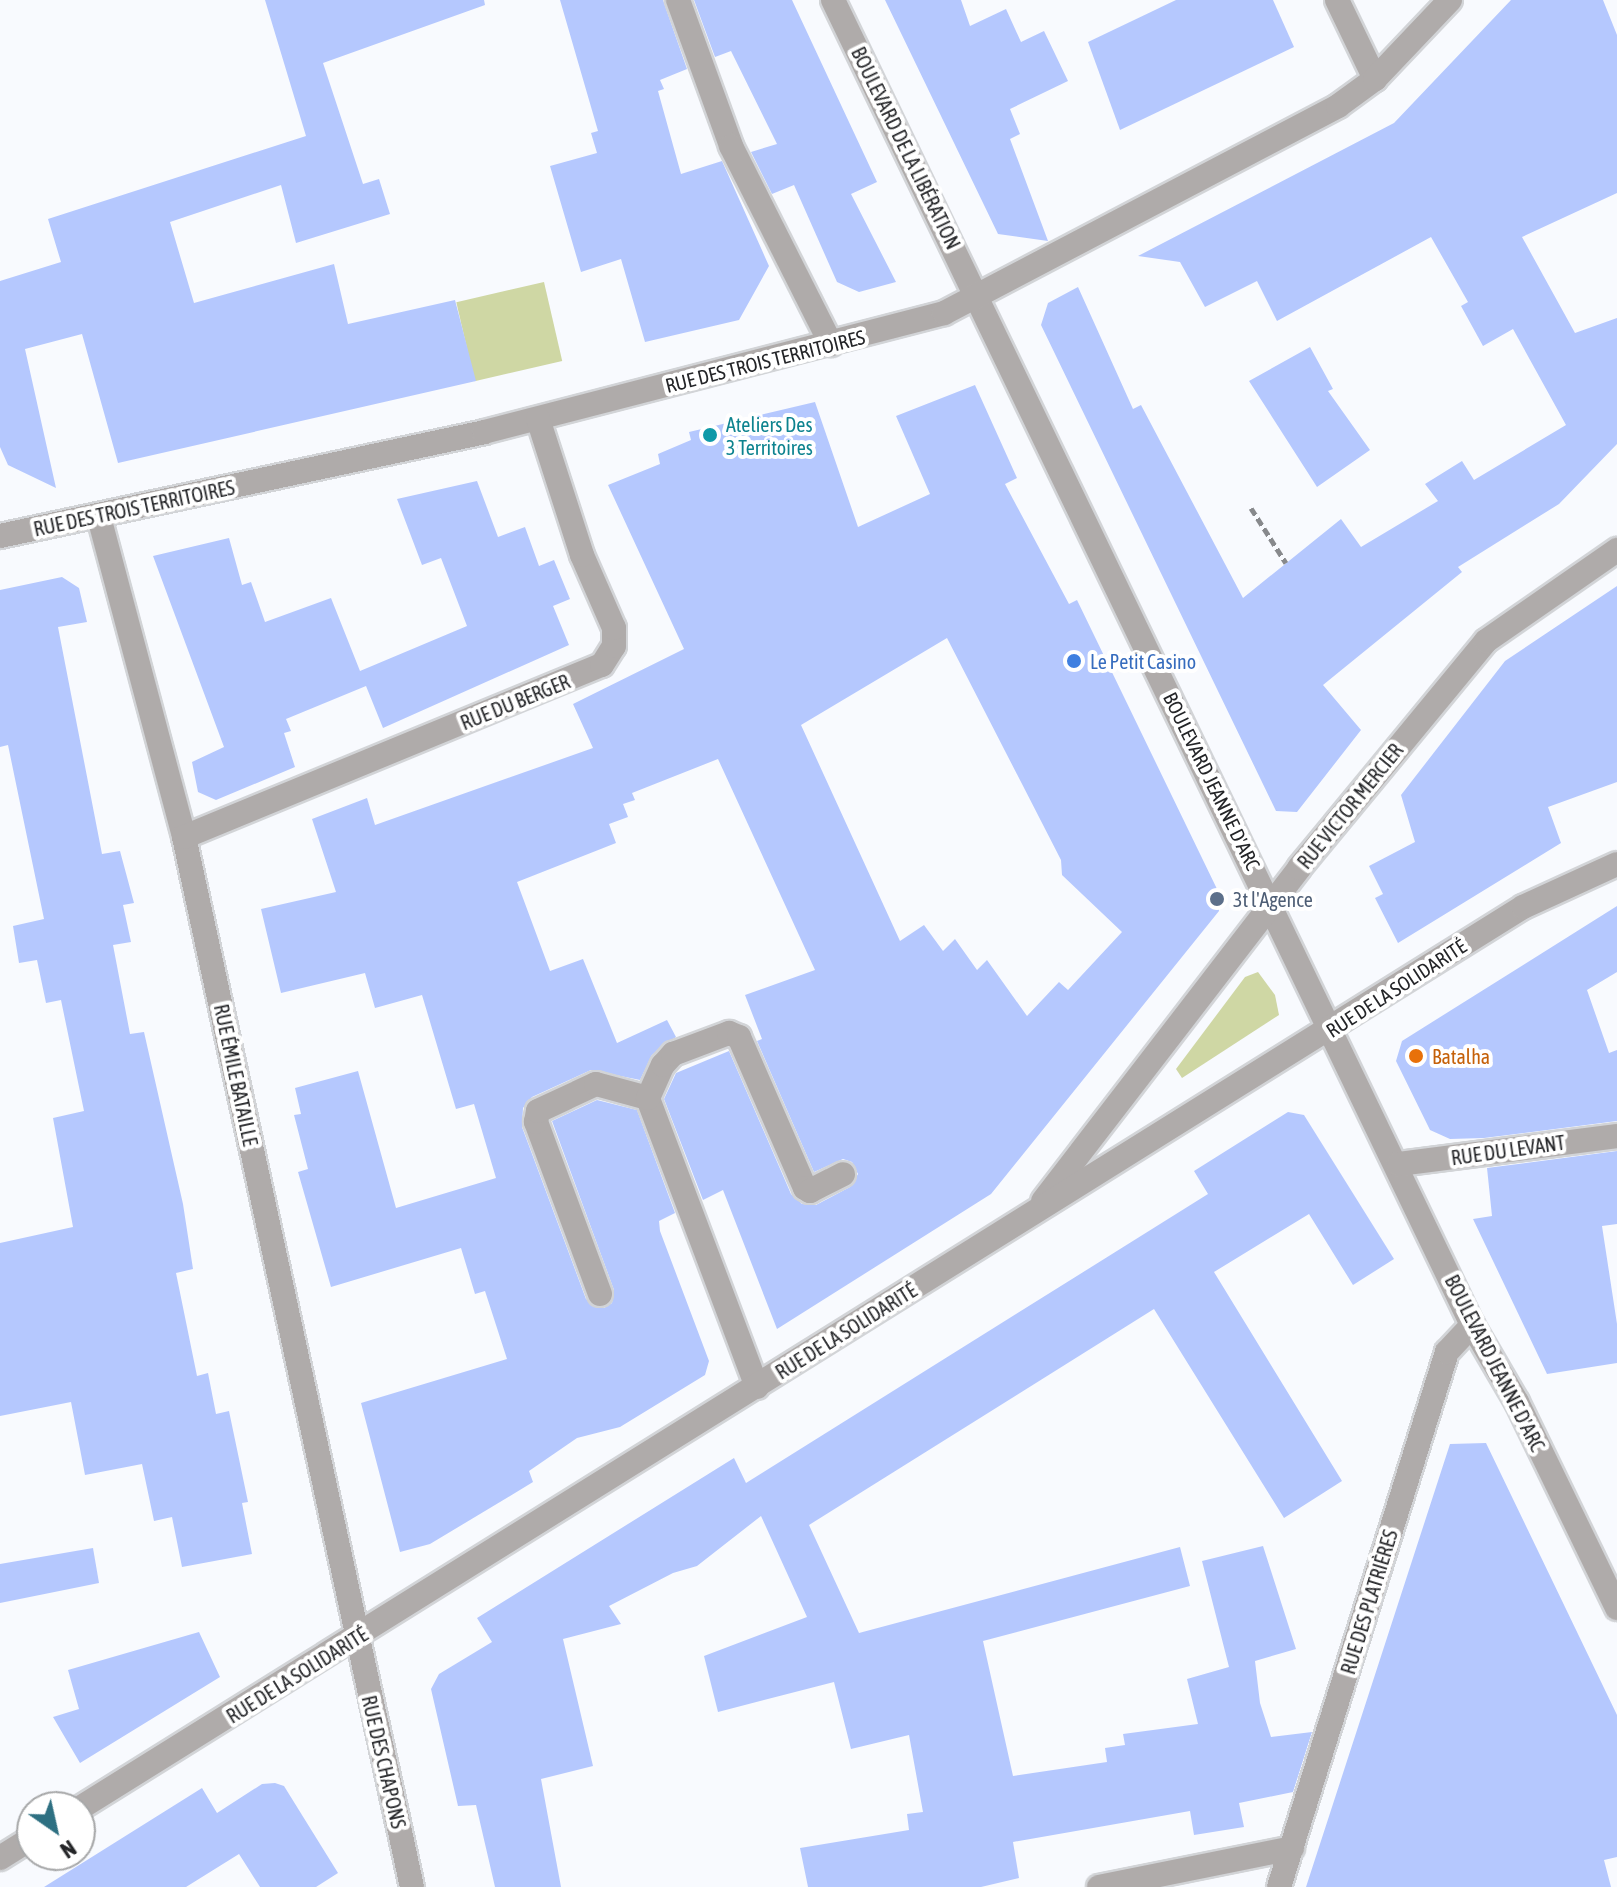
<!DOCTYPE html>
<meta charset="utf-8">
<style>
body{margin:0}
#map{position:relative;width:1617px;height:1887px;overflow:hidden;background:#f8fafe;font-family:"Asap Condensed",sans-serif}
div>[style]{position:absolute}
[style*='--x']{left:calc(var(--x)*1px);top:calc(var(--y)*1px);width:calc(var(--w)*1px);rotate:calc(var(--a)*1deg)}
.green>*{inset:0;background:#cfd7a4;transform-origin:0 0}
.building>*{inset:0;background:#b5c8fe}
.path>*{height:5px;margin-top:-2.5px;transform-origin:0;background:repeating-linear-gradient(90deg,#87898c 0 8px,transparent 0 12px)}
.roads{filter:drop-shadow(2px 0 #d2d4d7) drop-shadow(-2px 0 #d2d4d7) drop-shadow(0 2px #d2d4d7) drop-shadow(0 -2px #d2d4d7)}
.minor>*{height:24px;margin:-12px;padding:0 12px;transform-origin:12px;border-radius:12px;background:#afabaa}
.dots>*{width:22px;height:22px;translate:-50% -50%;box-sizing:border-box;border:4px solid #fff;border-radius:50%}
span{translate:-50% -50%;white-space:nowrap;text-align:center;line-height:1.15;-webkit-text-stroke:8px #fff;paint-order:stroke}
.street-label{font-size:20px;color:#242528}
.culture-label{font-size:20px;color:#0d838f}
.left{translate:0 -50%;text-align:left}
.shop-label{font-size:20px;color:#366cbe}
.service-label{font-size:20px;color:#4e5e75}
.food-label{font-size:20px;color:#c56008}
.north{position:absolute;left:16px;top:1791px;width:80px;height:80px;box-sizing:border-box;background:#fff;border:2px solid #a7a8a9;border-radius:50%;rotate:146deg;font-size:22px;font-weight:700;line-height:32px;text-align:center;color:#242528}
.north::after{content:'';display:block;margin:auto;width:28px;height:36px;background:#2e7082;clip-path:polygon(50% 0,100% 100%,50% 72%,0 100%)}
</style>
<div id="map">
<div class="green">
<div style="left:544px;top:282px;width:81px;height:90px;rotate:77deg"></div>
<div style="clip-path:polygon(1258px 972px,1275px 995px,1279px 1015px,1182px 1078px,1176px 1069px,1245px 977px)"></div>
</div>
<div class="building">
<div style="clip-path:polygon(265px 0,484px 0,485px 5px,323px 63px,363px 184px,379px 179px,390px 214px,296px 243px,281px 185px,170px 222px,194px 303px,334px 264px,348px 324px,455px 300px,476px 381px,118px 463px,82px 334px,25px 349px,56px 488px,8px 465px,0 447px,0 281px,61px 262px,48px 219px,306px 136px)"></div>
<div style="clip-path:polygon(560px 0,663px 0,687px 69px,660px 80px,664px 89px,658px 91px,681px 174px,722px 161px,769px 266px,739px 320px,645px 342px,621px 259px,581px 272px,550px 166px,597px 153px,591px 133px,598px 131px)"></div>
<div style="clip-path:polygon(694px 0,792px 0,877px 182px,851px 194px,896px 282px,859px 292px,837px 282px,794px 185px,772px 194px,751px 152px,777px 144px,731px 51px,715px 57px)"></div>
<div style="clip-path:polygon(885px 0,961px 0,970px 26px,1006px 9px,1021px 42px,1044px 31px,1068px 81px,1010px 109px,1020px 134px,1010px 139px,1048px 241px,998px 234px)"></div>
<div style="clip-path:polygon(1176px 0,1273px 0,1294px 47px,1120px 130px,1088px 42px)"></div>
<div style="clip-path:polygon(1511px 0,1603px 0,1617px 35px,1617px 193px,1522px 237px,1575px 333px,1617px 318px,1617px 444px,1559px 504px,1458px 567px,1462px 572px,1323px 685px,1361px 730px,1297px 812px,1276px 811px,1041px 325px,1048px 303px,1078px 287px,1133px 409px,1141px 405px,1243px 598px,1341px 519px,1361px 547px,1438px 501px,1425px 484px,1462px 461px,1474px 480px,1566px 425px,1513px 329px,1483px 346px,1461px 306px,1468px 302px,1431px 237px,1277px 321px,1257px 281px,1205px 307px,1180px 262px,1138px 256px,1394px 123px)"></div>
<div style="clip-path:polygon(1310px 347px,1333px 389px,1328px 391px,1370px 450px,1317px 487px,1249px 381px)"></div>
<div style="clip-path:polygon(evenodd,975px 385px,1017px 478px,1005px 484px,1069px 604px,1077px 600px,1217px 889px,1219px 911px,991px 1194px,777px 1329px,723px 1190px,703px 1200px,664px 1099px,676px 1073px,729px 1051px,791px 1194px,802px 1204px,816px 1205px,850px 1187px,858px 1174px,852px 1162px,843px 1159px,814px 1172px,757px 1041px,762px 1039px,745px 995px,815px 970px,718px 759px,632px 793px,635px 800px,623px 804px,628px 817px,609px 824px,616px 843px,517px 882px,550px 971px,583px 959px,617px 1043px,667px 1020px,676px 1037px,652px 1055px,640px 1080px,591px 1070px,532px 1097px,523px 1108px,522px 1127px,586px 1299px,604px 1308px,612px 1303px,614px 1290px,552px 1121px,597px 1100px,637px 1110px,675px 1213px,659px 1221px,660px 1231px,709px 1361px,705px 1375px,620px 1427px,577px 1438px,529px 1471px,533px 1482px,505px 1499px,430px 1544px,400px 1552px,361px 1403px,507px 1359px,485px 1291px,475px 1294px,461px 1248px,331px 1287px,298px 1172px,308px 1169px,294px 1115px,301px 1114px,295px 1088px,358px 1071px,396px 1208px,496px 1178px,474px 1104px,456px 1109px,422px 995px,375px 1008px,365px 973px,281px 993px,261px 909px,336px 892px,312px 819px,367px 798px,375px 825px,593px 748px,573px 704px,684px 649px,608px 485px,660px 464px,658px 454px,691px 440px,689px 432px,815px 402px,858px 527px,930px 494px,896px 416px,975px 385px,947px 638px,1061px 860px,1062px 875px,1122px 932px,1068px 990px,1059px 982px,1027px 1016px,987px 960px,977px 970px,955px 939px,943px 951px,924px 925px,900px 941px,801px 725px,947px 638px)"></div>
<div style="clip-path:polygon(477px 481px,498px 537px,525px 527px,539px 566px,554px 560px,570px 599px,553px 606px,569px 645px,383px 728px,366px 686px,286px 719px,291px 731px,284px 733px,295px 767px,216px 800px,198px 792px,192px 762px,224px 747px,153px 556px,229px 538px,242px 585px,251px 582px,265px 622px,331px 598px,360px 671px,467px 626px,441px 558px,422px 565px,397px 499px)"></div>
<div style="clip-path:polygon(62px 577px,79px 588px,87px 622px,58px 627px,102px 854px,120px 851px,134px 903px,123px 905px,131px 942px,113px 945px,130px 1034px,144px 1032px,183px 1204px,193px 1269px,176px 1273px,197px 1376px,208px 1373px,216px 1414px,229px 1411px,248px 1502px,242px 1503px,252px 1554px,182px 1567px,172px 1517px,154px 1521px,142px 1464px,85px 1475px,71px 1402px,0 1416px,0 1243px,73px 1227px,53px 1118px,84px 1111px,61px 1000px,46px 1003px,37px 960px,19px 963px,13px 926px,44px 919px,8px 745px,0 747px,0 590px)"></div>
<div style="clip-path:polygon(1617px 586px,1617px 782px,1548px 807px,1561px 843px,1398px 943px,1375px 898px,1383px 894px,1369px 866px,1415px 842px,1401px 795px,1505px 661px)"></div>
<div style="clip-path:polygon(1617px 906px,1617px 972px,1587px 990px,1609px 1053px,1617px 1050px,1617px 1121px,1484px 1138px,1450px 1139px,1430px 1130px,1396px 1061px,1402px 1041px)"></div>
<div style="clip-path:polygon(1288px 1112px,1304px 1115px,1394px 1259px,1353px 1285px,1309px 1214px,1214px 1272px,1342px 1481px,1284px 1518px,1154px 1309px,809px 1525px,859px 1633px,1180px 1547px,1190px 1586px,983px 1641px,1013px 1776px,1107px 1762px,1105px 1748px,1125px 1745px,1123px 1734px,1198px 1724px,1187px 1679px,1229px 1667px,1202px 1561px,1263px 1546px,1296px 1649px,1255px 1661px,1260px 1703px,1271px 1737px,1312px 1732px,1293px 1792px,1239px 1803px,1244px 1827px,1194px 1835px,1190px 1811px,1013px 1842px,1019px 1878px,981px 1887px,808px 1887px,800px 1848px,909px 1830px,907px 1814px,923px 1812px,909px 1735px,851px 1749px,834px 1682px,718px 1712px,704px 1656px,807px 1617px,761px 1516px,697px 1566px,673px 1573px,609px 1606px,621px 1624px,563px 1639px,593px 1766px,541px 1779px,561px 1887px,495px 1887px,476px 1805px,458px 1806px,431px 1689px,439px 1674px,492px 1642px,477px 1618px,734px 1458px,746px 1483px,1208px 1194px,1194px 1171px)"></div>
<div style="clip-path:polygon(1617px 1151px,1617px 1224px,1602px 1226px,1617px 1324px,1617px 1363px,1547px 1374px,1473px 1219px,1492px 1216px,1487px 1168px)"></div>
<div style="clip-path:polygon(1486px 1443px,1617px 1715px,1617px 1857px,1604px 1860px,1611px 1887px,1306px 1887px,1450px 1444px)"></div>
<div style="clip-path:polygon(93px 1548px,99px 1583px,0 1603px,0 1564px)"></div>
<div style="clip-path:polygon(199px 1632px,220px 1677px,80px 1763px,53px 1717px,79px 1709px,68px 1670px)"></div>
<div style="clip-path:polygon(275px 1783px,284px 1786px,338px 1873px,316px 1887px,260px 1887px,239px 1854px,186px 1887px,44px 1887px,202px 1788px,217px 1813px,262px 1784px)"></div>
</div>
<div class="path">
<div style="--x:1251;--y:508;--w:65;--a:57.5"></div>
</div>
<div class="roads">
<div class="minor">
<div style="--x:678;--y:0;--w:155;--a:70"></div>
<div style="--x:731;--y:146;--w:222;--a:63.2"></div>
<div style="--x:833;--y:0;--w:1471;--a:64.25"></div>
<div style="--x:1472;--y:1325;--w:89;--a:59.7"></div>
<div style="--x:1517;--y:1402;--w:229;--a:64.1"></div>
<div style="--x:1337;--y:0;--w:88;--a:64.3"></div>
<div style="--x:99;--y:517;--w:331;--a:75.1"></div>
<div style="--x:184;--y:837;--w:1074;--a:77.75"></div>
<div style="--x:0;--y:536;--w:495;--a:-12.1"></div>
<div style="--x:484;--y:432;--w:475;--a:-14.5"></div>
<div style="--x:944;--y:313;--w:445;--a:-27.7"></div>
<div style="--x:1338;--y:106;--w:46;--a:-36.1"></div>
<div style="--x:1375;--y:79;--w:109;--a:-46.5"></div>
<div style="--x:184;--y:837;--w:452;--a:-22.4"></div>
<div style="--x:602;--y:665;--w:22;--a:-58"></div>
<div style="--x:614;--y:646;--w:18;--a:-90"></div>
<div style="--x:614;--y:628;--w:80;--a:-113.7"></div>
<div style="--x:582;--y:555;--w:143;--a:-107.9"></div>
<div style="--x:1399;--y:1164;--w:220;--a:-7.3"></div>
<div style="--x:1043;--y:1201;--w:420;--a:-52.4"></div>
<div style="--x:1299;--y:868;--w:294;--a:-50.5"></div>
<div style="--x:1486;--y:641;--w:160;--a:-34.8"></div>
<div style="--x:600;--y:1294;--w:184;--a:-110.4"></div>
<div style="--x:536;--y:1122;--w:11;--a:-80"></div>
<div style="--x:538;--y:1111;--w:64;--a:-25"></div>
<div style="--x:596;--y:1084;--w:54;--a:15.1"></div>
<div style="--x:757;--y:1387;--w:309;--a:-110.7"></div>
<div style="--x:648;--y:1098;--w:36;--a:-66"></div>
<div style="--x:663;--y:1065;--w:15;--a:-48"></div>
<div style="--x:673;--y:1054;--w:60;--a:-20.6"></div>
<div style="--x:729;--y:1033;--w:11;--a:22"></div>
<div style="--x:739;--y:1037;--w:165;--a:66.4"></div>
<div style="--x:805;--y:1188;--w:6;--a:31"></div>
<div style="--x:810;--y:1191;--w:37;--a:-27"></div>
<div style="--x:80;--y:1808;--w:1701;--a:-31.98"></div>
<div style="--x:1523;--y:907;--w:103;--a:-24.6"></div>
<div style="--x:0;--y:1858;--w:38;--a:-32"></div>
<div style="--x:1099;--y:1887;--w:197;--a:-11.4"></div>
<div style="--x:1279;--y:1887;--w:561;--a:-72.57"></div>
<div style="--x:1447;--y:1352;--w:37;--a:-47"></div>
</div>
</div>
<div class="dots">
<div style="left:710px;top:435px;background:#0f9aa8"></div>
<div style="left:1074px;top:661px;background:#3f7fe0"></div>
<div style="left:1217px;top:899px;background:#5c6f8a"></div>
<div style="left:1416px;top:1056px;background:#e8710a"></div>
</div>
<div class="street-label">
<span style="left:906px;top:148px;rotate:64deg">BOULEVARD DE LA LIBÉRATION</span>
<span style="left:765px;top:361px;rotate:-14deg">RUE DES TROIS TERRITOIRES</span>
<span style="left:134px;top:508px;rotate:-12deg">RUE DES TROIS TERRITOIRES</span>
<span style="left:515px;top:702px;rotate:-22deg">RUE DU BERGER</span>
<span style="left:1212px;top:781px;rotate:64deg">BOULEVARD JEANNE D'ARC</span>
<span style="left:1350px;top:806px;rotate:-51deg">RUE VICTOR MERCIER</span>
<span style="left:1396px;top:988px;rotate:-33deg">RUE DE LA SOLIDARITÉ</span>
<span style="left:236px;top:1075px;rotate:78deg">RUE ÉMILE BATAILLE</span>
<span style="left:1508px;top:1150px;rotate:-8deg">RUE DU LEVANT</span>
<span style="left:846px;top:1331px;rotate:-32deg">RUE DE LA SOLIDARITÉ</span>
<span style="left:1495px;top:1363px;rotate:63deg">BOULEVARD JEANNE D'ARC</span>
<span style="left:1369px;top:1602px;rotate:-73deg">RUE DES PLATRIÈRES</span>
<span style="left:297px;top:1675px;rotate:-32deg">RUE DE LA SOLIDARITÉ</span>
<span style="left:384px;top:1762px;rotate:77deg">RUE DES CHAPONS</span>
</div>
<div class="culture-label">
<span class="left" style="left:726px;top:436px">Ateliers Des<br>3 Territoires</span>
</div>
<div class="shop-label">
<span class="left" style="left:1090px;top:661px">Le Petit Casino</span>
</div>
<div class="service-label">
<span class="left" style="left:1233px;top:899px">3t l'Agence</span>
</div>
<div class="food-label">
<span class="left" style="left:1432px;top:1056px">Batalha</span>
</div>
<div class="north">N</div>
</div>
